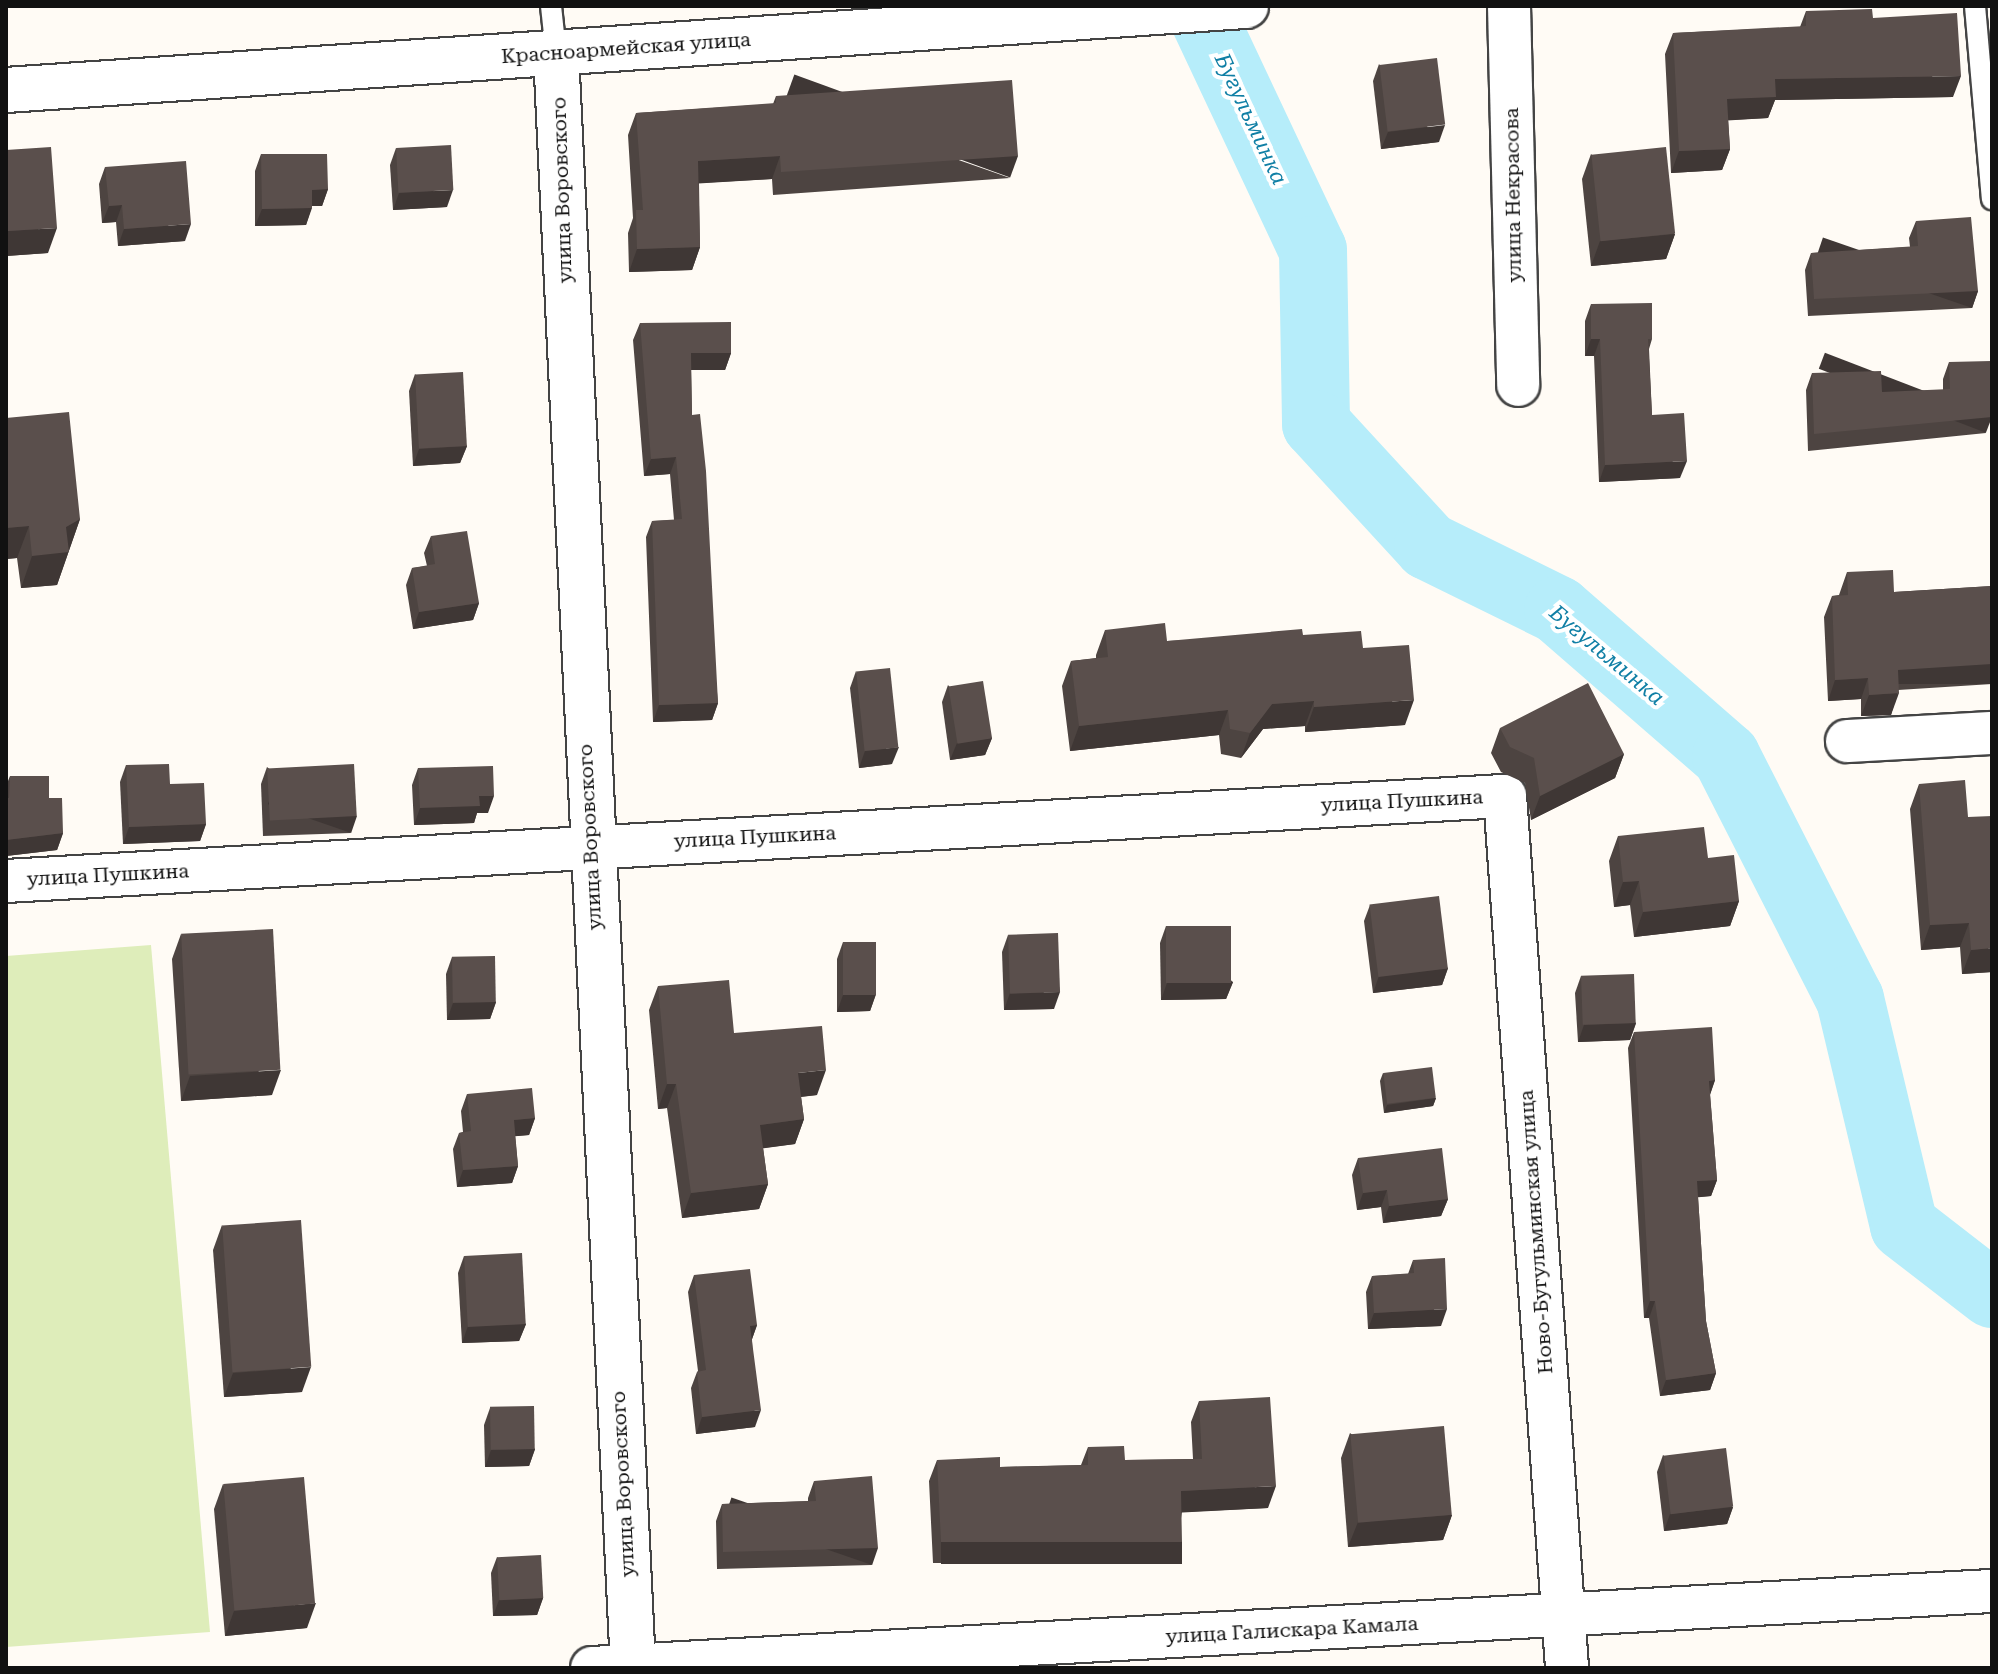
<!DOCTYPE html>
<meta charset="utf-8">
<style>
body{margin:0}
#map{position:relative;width:1998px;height:1674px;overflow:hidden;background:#fffbf5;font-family:"Roboto Serif",serif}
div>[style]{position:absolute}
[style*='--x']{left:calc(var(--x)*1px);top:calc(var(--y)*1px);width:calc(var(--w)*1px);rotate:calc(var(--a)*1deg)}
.green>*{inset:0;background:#deedba}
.river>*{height:68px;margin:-34px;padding:0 34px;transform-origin:34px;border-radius:34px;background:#b6edfa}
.roads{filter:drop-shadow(2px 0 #444) drop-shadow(-2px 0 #444) drop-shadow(0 2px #444) drop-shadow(0 -2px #444)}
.service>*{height:20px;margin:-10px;padding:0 10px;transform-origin:10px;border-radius:10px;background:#fff}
.minor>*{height:42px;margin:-21px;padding:0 21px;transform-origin:21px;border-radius:21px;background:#fff}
.tertiary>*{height:44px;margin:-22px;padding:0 22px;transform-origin:22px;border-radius:22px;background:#fff}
.wall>*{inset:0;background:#4d4441}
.shaded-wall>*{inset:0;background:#3f3735;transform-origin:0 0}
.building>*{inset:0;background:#5a4f4c;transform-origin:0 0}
span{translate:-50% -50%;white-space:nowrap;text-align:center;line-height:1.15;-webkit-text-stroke:8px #fff;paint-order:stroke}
.street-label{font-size:20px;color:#111}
.water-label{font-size:22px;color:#107fa5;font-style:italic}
.frame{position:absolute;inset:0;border:8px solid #111;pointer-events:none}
</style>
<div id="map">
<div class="green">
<div style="clip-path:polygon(151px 945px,210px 1632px,6px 1647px,6px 956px)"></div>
</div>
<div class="river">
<div style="--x:1198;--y:6;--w:270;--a:64.8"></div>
<div style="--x:1313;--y:250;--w:174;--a:89"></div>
<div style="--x:1316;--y:424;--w:166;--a:47.4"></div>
<div style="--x:1428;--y:546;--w:145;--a:26.2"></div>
<div style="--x:1558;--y:610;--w:223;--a:41"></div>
<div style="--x:1726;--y:756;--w:273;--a:63"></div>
<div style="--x:1850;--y:999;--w:233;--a:76.6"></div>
<div style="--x:1904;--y:1226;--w:111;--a:37.7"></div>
</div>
<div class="roads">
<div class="service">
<div style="--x:551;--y:6;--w:47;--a:83.9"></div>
<div style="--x:1975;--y:6;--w:194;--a:85"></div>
</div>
<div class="minor">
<div style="--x:1509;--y:6;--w:379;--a:88.6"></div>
<div style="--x:1847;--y:741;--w:145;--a:-3.2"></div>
<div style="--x:6;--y:881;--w:1501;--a:-3.25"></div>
<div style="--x:1505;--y:796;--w:874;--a:85.93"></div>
<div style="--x:592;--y:1668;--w:1402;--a:-3.15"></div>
</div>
<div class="tertiary">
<div style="--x:556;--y:53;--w:1617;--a:87.27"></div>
<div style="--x:6;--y:90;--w:1243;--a:-3.88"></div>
</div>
</div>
<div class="wall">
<div style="clip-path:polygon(1806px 11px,1873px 18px,1953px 97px,1775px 100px,1768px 118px,1728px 120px,1730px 149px,1722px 170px,1671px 173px,1665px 54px,1673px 33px,1800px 27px)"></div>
<div style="clip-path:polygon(1379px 64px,1439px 142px,1381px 149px,1373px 81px)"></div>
<div style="clip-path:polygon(776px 96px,1010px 178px,773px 195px,772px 179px,699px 183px,700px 247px,692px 270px,629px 272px,628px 233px,633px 218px,628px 135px,636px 113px,773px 104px)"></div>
<div style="clip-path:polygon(396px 148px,447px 207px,393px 210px,390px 165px)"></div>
<div style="clip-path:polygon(6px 150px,48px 253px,6px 256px)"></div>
<div style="clip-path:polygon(261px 154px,328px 189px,322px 206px,312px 206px,306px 225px,255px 226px,255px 171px)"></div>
<div style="clip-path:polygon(1591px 154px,1675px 234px,1666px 259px,1591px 266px,1582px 179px)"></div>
<div style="clip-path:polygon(105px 167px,185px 241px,118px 246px,116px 222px,102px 223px,99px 184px)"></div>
<div style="clip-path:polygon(1916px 221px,1978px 291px,1972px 308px,1808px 316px,1805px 270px,1811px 253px,1910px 247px,1909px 238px)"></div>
<div style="clip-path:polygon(1591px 304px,1652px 339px,1649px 349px,1652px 415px,1680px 478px,1599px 482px,1594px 356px,1585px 356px,1585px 321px)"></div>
<div style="clip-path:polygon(640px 323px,731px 353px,725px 370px,691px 370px,692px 415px,718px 703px,712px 720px,653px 722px,646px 537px,652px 521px,674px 520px,670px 474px,644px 476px,633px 340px)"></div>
<div style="clip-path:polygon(1949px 362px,1986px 433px,1808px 451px,1806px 390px,1812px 373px,1882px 392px,1943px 390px,1943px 379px)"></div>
<div style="clip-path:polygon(415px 374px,467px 446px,460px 463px,413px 466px,409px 391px)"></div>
<div style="clip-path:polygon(6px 418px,80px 519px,57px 585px,21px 588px,17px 558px,6px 559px)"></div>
<div style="clip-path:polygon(431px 536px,479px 603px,473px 620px,413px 629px,406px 585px,412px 568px,427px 566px,424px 553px)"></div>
<div style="clip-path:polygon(1847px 572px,1894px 592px,1992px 586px,1992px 684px,1898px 690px,1891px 715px,1861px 716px,1861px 699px,1828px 701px,1824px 617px,1832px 596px,1839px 595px)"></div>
<div style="clip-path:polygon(1105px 630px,1167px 641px,1303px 635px,1363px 648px,1405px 725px,1305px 732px,1305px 726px,1263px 729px,1241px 758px,1221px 754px,1219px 735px,1070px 751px,1062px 686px,1071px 661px,1096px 658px,1096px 655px)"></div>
<div style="clip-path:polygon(856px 671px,892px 764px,859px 768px,850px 688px)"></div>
<div style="clip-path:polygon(948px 685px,992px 738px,985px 755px,950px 760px,942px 702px)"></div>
<div style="clip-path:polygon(1500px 728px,1624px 754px,1615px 778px,1531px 820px,1525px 783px,1501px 772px,1491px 753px)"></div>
<div style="clip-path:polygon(126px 765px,170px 784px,206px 824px,200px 841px,123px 844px,120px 782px)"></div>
<div style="clip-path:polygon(267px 767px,351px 833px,263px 836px,261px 784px)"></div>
<div style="clip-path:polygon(418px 768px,488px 813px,477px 813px,474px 823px,414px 825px,412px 785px)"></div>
<div style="clip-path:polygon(10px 776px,49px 798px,63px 833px,57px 850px,6px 856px,6px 786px)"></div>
<div style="clip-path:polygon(1919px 784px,1968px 817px,1992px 972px,1962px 974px,1960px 947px,1921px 950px,1910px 809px)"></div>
<div style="clip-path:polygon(1618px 836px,1708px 858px,1739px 901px,1730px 926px,1634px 937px,1630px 905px,1614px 907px,1609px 861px)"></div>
<div style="clip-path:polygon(1370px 905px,1448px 968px,1442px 985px,1373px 993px,1364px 921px)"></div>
<div style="clip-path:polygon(1166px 926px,1233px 982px,1226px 999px,1161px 1000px,1160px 943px)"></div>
<div style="clip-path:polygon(181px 934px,272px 1095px,181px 1101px,172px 959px)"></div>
<div style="clip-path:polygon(1008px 935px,1054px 1009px,1004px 1010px,1002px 952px)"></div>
<div style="clip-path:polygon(843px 942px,876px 994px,870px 1011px,837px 1012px,837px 959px)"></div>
<div style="clip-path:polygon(452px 957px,496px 1002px,490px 1019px,447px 1020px,446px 974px)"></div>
<div style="clip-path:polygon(1581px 976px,1636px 1023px,1630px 1040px,1578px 1042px,1575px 993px)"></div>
<div style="clip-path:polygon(658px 986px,734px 1033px,817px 1095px,801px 1097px,804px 1119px,795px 1144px,763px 1148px,768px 1184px,759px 1209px,682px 1218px,667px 1108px,658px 1109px,649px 1010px)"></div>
<div style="clip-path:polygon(1634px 1032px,1715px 1080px,1710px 1095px,1717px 1180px,1711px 1196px,1698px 1197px,1706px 1321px,1716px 1373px,1710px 1390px,1660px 1396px,1649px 1318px,1644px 1318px,1628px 1048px)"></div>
<div style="clip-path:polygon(1383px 1073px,1436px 1098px,1433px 1106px,1384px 1113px,1380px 1081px)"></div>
<div style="clip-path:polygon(467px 1094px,535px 1118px,529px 1135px,515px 1136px,518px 1166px,512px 1183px,457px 1187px,453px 1149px,459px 1133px,463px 1132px,461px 1111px)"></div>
<div style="clip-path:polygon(1358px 1158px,1448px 1199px,1441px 1216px,1383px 1223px,1381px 1207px,1357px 1210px,1352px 1175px)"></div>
<div style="clip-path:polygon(222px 1225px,302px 1392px,224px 1397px,213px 1250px)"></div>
<div style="clip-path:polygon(464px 1256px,526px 1324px,519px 1341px,462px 1343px,458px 1273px)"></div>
<div style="clip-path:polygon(1413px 1260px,1441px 1326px,1368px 1329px,1366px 1292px,1372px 1276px,1408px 1274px)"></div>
<div style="clip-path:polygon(694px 1275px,757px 1325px,752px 1339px,755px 1427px,696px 1434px,691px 1388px,697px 1372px,698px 1371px,688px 1292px)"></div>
<div style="clip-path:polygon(1199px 1401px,1268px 1508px,1182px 1512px,1174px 1563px,933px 1563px,929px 1481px,937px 1460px,1000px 1467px,1081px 1465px,1088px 1447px,1125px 1460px,1193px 1459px,1191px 1422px)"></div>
<div style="clip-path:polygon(490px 1408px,535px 1449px,529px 1466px,485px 1467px,484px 1425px)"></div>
<div style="clip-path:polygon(1350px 1433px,1452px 1515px,1443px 1540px,1348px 1547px,1341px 1458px)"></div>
<div style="clip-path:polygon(1663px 1455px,1733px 1507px,1727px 1524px,1664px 1531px,1657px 1472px)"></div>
<div style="clip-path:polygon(814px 1481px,872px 1565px,717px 1569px,716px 1521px,722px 1504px,808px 1501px,808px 1498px)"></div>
<div style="clip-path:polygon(223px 1484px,307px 1628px,225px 1636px,214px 1509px)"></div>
<div style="clip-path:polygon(497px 1557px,543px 1598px,537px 1615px,493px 1616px,491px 1573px)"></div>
</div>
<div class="shaded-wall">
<div style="clip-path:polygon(1961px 76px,1953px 97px,1775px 100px,1768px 118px,1719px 121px,1727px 99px,1775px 79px)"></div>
<div style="clip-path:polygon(1445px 125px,1439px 142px,1381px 149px,1388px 132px)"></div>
<div style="clip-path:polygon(1730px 149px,1722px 170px,1671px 173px,1679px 151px)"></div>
<div style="clip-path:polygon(780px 156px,772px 179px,690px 184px,698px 161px)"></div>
<div style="left:1018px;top:156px;width:23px;height:238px;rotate:110deg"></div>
<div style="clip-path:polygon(328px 189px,322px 206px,306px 206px,312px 190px)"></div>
<div style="clip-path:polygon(453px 190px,447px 207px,393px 210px,399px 193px)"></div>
<div style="clip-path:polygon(122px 205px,116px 222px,102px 223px,109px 206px)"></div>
<div style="clip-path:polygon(312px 208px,306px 225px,255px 226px,262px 209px)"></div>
<div style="clip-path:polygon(191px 224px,185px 241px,118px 246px,124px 229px)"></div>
<div style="clip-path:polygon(57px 228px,48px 253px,6px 256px,6px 237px,8px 231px)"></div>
<div style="clip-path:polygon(1675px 234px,1666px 259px,1591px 266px,1600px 241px)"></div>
<div style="clip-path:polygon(700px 247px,692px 270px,629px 272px,637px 249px)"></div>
<div style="left:1978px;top:291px;width:18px;height:164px;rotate:109deg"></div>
<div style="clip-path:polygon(1591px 339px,1600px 339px,1594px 356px,1585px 356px)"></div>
<div style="clip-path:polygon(691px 353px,731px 353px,725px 370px,685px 370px)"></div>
<div style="left:1992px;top:417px;width:17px;height:179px;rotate:111deg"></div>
<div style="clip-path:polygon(467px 446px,460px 463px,413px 466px,419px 449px)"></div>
<div style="clip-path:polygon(676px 457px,670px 474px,644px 476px,651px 459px)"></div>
<div style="clip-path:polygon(1687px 461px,1680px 478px,1599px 482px,1605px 465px)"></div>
<div style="clip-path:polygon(80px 519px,57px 585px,21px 588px,32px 556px,66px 527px)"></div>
<div style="clip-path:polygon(29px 526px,17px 558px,6px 559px,6px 528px)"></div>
<div style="clip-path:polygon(479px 603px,473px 620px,413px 629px,419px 612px)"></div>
<div style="left:1992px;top:664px;width:20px;height:94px;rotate:90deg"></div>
<div style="clip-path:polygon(1868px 678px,1861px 699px,1828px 701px,1835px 680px)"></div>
<div style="clip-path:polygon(1899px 693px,1891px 715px,1861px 716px,1869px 695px)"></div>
<div style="clip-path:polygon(1414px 700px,1405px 725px,1305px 732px,1314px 707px)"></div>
<div style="clip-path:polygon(1314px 701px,1305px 726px,1263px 729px,1241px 758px,1250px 733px,1272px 704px)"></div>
<div style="clip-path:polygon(718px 703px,712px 720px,653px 722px,659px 705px)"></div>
<div style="clip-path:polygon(1228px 710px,1219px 735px,1070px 751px,1079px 726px)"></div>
<div style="clip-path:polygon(992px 738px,985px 755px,950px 760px,957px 743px)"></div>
<div style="clip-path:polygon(899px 747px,892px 764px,859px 768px,865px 751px)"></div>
<div style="clip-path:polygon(1624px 754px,1615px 778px,1531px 820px,1540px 796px)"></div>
<div style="clip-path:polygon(479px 796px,494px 796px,488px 813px,477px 813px,474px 823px,414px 825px,420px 808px)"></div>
<div style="left:357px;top:816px;width:18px;height:88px;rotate:109deg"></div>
<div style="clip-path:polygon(206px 824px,200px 841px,123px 844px,129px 827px)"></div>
<div style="clip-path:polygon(63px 833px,57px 850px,6px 856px,6px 840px)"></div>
<div style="clip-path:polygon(1639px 881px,1630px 905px,1614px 907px,1623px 882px)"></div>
<div style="clip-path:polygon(1739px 901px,1730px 926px,1634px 937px,1643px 912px)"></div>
<div style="clip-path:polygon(1969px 923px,1960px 947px,1921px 950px,1930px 925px)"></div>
<div style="clip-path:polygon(1992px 948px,1992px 972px,1962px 974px,1971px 950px)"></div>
<div style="clip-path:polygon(1448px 968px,1442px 985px,1373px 993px,1379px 976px)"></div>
<div style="clip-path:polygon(1233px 982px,1226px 999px,1161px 1000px,1167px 983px)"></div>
<div style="clip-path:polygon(1060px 992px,1054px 1009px,1004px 1010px,1010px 993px)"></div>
<div style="clip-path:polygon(876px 994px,870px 1011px,837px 1012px,843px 995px)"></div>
<div style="clip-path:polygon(496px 1002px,490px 1019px,447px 1020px,453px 1003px)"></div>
<div style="clip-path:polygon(1636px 1023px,1630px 1040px,1578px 1042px,1584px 1025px)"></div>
<div style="clip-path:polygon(281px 1070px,272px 1095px,181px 1101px,190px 1076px)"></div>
<div style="clip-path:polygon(826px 1070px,817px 1095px,789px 1098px,798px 1073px)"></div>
<div style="clip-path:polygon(1715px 1080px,1709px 1097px,1709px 1081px)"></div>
<div style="clip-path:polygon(667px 1084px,676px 1084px,667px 1108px,658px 1109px)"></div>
<div style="clip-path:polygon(1436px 1098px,1433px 1106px,1384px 1113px,1387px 1105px)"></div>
<div style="clip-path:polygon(535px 1118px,529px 1135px,507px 1137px,514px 1120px)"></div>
<div style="clip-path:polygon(804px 1119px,795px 1144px,751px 1150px,760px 1125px)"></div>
<div style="clip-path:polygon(518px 1166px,512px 1183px,457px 1187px,463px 1170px)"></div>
<div style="clip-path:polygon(1717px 1180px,1711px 1196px,1691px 1198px,1697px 1181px)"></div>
<div style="clip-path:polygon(768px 1184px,759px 1209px,682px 1218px,691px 1193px)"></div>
<div style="clip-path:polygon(1387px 1190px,1381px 1207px,1357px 1210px,1363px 1193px)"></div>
<div style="clip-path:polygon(1448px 1199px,1441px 1216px,1383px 1223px,1389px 1206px)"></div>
<div style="clip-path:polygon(1650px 1301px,1655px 1301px,1649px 1318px,1644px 1318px)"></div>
<div style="clip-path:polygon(1447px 1309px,1441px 1326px,1368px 1329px,1374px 1313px)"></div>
<div style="clip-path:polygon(526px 1324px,519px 1341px,462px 1343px,468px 1326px)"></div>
<div style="clip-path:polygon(757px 1325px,751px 1342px,750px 1326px)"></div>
<div style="clip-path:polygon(311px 1367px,302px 1392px,224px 1397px,233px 1373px)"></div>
<div style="clip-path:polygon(1716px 1373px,1710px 1390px,1660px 1396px,1666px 1380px)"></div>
<div style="clip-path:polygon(761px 1410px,755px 1427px,696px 1434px,702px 1417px)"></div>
<div style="clip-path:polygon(535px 1449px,529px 1466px,485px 1467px,491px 1450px)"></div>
<div style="clip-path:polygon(1276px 1486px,1268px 1508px,1173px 1513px,1181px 1491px)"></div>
<div style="clip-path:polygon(1733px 1507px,1727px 1524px,1664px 1531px,1670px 1514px)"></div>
<div style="clip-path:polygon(1452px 1515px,1443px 1540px,1348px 1547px,1358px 1522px)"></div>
<div style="left:941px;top:1542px;width:241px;height:22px"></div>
<div style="left:878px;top:1548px;width:18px;height:155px;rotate:109deg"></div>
<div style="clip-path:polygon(543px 1598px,537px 1615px,493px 1616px,499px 1600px)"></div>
<div style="clip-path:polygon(316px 1603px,307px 1628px,225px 1636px,234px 1611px)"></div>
</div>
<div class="building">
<div style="clip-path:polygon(1872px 9px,1873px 18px,1957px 13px,1961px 76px,1775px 79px,1776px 97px,1727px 99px,1730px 149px,1679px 151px,1673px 33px,1806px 26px,1806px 11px)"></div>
<div style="left:1437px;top:58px;width:67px;height:58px;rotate:83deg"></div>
<div style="clip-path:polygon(1012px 80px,1018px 156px,781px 172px,780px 156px,698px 161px,700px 247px,637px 249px,636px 210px,643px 210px,636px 113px,776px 103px,776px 96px)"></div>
<div style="left:451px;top:145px;width:45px;height:55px;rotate:87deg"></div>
<div style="clip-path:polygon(51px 147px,57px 228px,8px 231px,7px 214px,6px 214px,6px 150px)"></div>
<div style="left:1666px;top:147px;width:87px;height:75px;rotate:84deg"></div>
<div style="clip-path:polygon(261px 154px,327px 154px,328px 189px,312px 190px,312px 208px,262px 209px)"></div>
<div style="clip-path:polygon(186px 161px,191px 224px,124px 229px,122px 205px,109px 206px,105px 167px)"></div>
<div style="clip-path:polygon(1971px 217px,1978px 291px,1814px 299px,1811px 253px,1918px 246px,1916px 221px)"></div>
<div style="clip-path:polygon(1652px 303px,1652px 339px,1648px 339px,1652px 415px,1684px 413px,1687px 461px,1605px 465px,1600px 339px,1591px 339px,1591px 304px)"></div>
<div style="clip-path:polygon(731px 322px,731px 353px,691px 353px,692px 415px,700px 414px,706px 471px,718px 703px,659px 705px,652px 521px,682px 519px,676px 457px,651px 459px,640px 323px)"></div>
<div style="clip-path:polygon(1991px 361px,1992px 417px,1814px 434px,1812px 373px,1881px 371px,1882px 392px,1950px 389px,1949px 362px)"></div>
<div style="left:463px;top:372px;width:74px;height:48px;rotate:87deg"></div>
<div style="clip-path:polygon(69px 412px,80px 519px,66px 527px,69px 552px,32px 556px,29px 526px,6px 528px,6px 418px)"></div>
<div style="clip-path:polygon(467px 531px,479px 603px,419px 612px,412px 568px,435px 564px,431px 536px)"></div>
<div style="clip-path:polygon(1893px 570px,1894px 592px,1992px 586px,1992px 664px,1898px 670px,1899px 693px,1869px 695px,1868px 678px,1835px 680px,1832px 596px,1848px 595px,1847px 572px)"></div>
<div style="clip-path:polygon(1165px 623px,1167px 641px,1302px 629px,1303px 635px,1361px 631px,1363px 648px,1409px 645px,1414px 700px,1314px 707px,1314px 701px,1272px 704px,1250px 733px,1230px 729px,1228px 710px,1079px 726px,1071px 661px,1108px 657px,1105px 630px)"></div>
<div style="left:890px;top:668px;width:80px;height:34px;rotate:84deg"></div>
<div style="left:983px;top:681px;width:58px;height:35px;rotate:81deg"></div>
<div style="clip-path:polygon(1588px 683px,1624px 754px,1540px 796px,1534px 758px,1510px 747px,1500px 728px)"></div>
<div style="clip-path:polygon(169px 764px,170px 784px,204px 783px,206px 824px,129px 827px,126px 765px)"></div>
<div style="left:354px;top:764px;width:52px;height:87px;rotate:87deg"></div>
<div style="clip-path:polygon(493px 766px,494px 796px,479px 796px,480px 806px,420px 808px,418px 768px)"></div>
<div style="clip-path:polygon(10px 776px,49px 776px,49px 798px,62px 798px,63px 833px,6px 840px,6px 798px,9px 798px)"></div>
<div style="clip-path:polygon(1965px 780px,1968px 817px,1992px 816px,1992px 948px,1971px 950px,1969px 923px,1930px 925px,1919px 784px)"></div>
<div style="clip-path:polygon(1704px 827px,1708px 858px,1734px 855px,1739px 901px,1643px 912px,1639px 881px,1623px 882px,1618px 836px)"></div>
<div style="left:1439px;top:896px;width:73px;height:70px;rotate:83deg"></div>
<div style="left:1166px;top:926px;width:65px;height:57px"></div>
<div style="left:273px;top:929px;width:141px;height:92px;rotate:87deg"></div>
<div style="left:1058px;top:933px;width:59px;height:50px;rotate:88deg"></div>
<div style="left:843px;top:942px;width:33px;height:53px"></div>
<div style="left:495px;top:956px;width:46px;height:43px;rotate:89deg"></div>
<div style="left:1634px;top:974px;width:49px;height:53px;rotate:88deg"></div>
<div style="clip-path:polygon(729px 980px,734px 1033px,822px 1026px,826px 1070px,798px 1073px,804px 1119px,760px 1125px,768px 1184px,691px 1193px,676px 1084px,667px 1084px,658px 986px)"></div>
<div style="clip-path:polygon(1712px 1027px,1715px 1080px,1709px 1081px,1717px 1180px,1697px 1181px,1706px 1321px,1716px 1373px,1666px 1380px,1655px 1301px,1650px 1301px,1634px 1032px)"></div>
<div style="left:1432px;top:1067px;width:31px;height:49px;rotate:83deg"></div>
<div style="clip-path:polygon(532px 1088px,535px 1118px,514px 1120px,518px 1166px,463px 1170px,459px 1133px,471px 1131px,467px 1094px)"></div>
<div style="clip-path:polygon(1442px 1148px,1448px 1199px,1389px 1206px,1387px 1190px,1363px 1193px,1358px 1158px)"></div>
<div style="left:301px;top:1220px;width:147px;height:79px;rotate:86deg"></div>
<div style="left:522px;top:1253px;width:71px;height:58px;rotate:87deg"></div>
<div style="clip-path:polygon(1445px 1258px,1447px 1309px,1374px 1313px,1372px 1276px,1414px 1273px,1413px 1260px)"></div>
<div style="clip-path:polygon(750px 1269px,757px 1325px,750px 1326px,761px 1410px,702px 1417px,697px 1372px,706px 1370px,694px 1275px)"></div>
<div style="clip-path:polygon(1270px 1397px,1276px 1486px,1181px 1491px,1182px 1542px,941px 1542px,937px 1460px,1000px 1457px,1000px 1467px,1088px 1465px,1088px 1447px,1124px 1446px,1125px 1460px,1202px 1459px,1199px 1401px)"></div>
<div style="left:534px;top:1406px;width:43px;height:44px;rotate:89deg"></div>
<div style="left:1444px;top:1426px;width:89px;height:94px;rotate:85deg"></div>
<div style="left:1726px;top:1448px;width:59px;height:63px;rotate:83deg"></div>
<div style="clip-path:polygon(872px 1476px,878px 1548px,723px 1552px,722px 1504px,816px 1501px,814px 1481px)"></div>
<div style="left:304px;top:1477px;width:127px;height:81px;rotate:85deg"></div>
<div style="left:541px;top:1555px;width:43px;height:44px;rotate:87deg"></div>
</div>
<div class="street-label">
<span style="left:626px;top:48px;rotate:-4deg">Красноармейская улица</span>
<span style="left:562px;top:190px;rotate:-92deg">улица Воровского</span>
<span style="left:1513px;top:195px;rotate:-91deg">улица Некрасова</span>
<span style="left:1402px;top:801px;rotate:-3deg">улица Пушкина</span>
<span style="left:590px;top:837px;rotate:-93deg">улица Воровского</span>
<span style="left:755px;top:837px;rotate:-3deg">улица Пушкина</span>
<span style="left:108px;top:875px;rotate:-3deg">улица Пушкина</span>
<span style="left:1536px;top:1232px;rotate:-94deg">Ново-Бугульминская улица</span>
<span style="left:623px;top:1484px;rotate:-93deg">улица Воровского</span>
<span style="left:1292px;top:1630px;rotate:-3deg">улица Галискара Камала</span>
</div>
<div class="water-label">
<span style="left:1251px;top:119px;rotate:65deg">Бугульминка</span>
<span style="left:1607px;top:655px;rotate:40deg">Бугульминка</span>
</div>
<div class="frame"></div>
</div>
